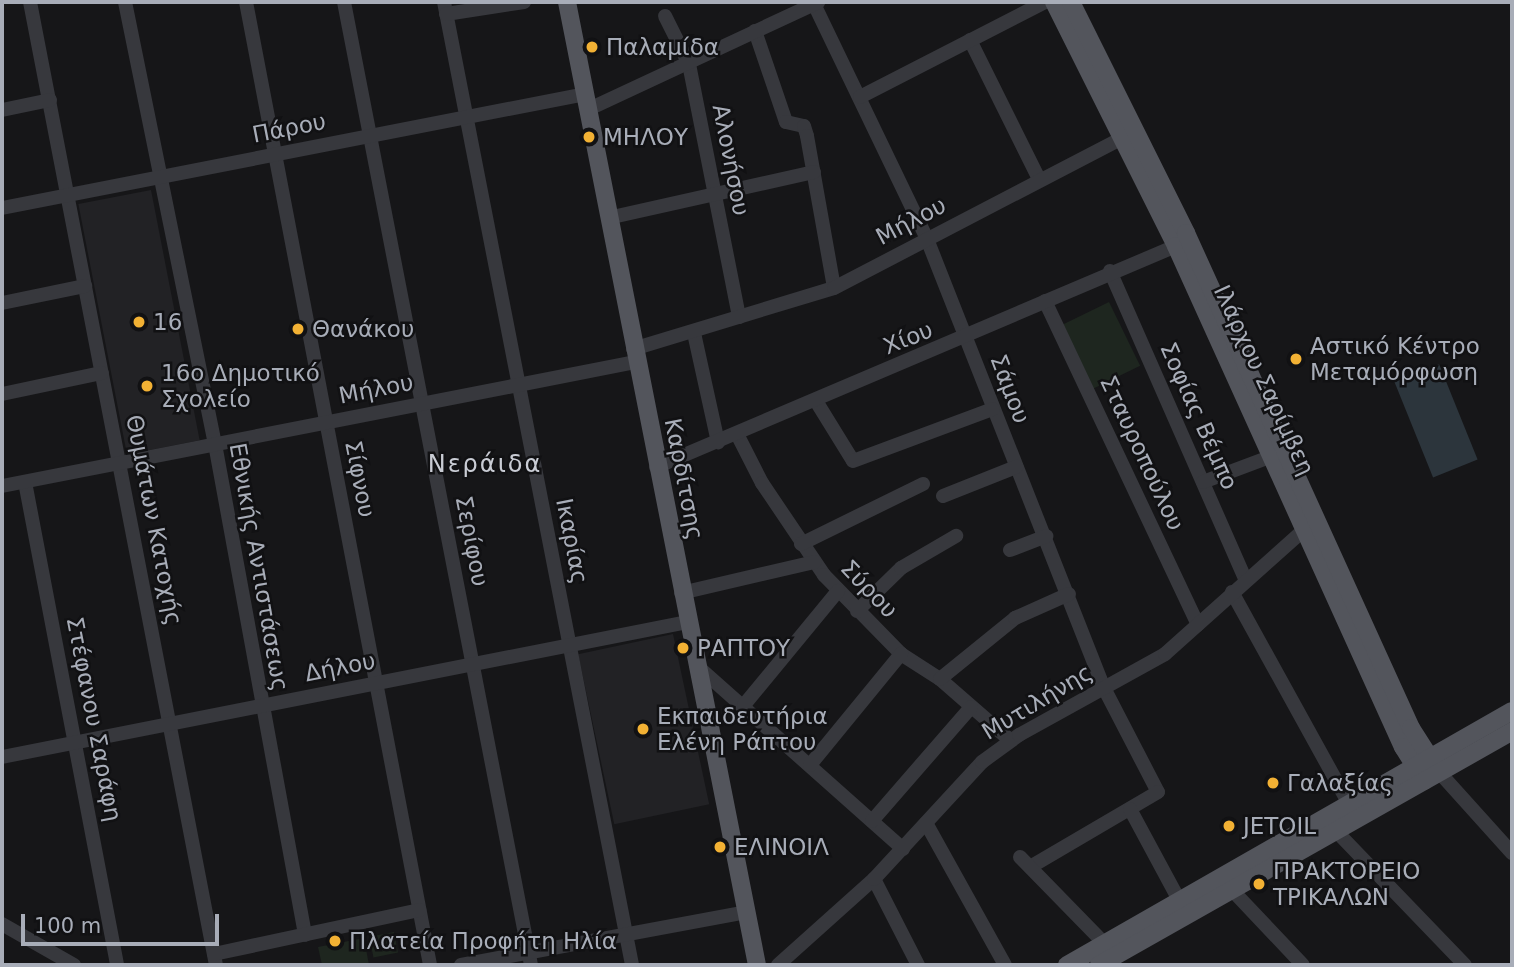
<!DOCTYPE html>
<meta charset="utf-8">
<style>
body{margin:0}
#map{position:relative;width:1514px;height:967px;overflow:hidden;background:#161618;font-family:"DejaVu Sans",sans-serif}
div>[style]{position:absolute}
[style*='--x']{left:calc(var(--x)*1px);top:calc(var(--y)*1px);width:calc(var(--w)*1px);rotate:calc(var(--a)*1deg)}
.built>*{inset:0;background:#222225;transform-origin:0 0}
.green>*{inset:0;background:#1e261f;transform-origin:0 0}
.water>*{inset:0;background:#2c353c;transform-origin:0 0}
.minor>*{height:14px;margin:-7px;padding:0 7px;transform-origin:7px;border-radius:7px;background:#37383d}
.major>*{height:18px;margin:-9px;padding:0 9px;transform-origin:9px;border-radius:9px;background:#53555c}
.dots>*{width:19px;height:19px;translate:-50% -50%;box-sizing:border-box;border:4px solid #111113;border-radius:50%}
span{translate:-50% -50%;white-space:nowrap;text-align:center;line-height:1.15;-webkit-text-stroke:5px #111113;paint-order:stroke}
.poi-label{font-size:23px;color:#a8adb8}
.left{translate:0 -50%;text-align:left}
.street-label{font-size:23px;color:#a8adb8}
.neighbourhood-label{font-size:24px;color:#c9ccd4;letter-spacing:2px}
.frame{position:absolute;inset:0;border:4px solid #a8adb8;pointer-events:none}
.scale{position:absolute;left:21px;top:914px;width:198px;height:32px;box-sizing:border-box;border:4px solid #a8adb8;border-top:0;padding-left:9px;font-size:21px;line-height:24px;white-space:nowrap;color:#a8adb8;-webkit-text-stroke:5px #111113;paint-order:stroke}
</style>
<div id="map">
<div class="built">
<div style="left:151px;top:190px;width:255px;height:74px;rotate:79deg"></div>
<div style="left:673px;top:634px;width:174px;height:97px;rotate:78deg"></div>
</div>
<div class="green">
<div style="left:1109px;top:302px;width:71px;height:53px;rotate:64deg"></div>
<div style="left:394px;top:932px;width:21px;height:25px;rotate:79deg"></div>
<div style="clip-path:polygon(364px 938px,369px 965px,322px 965px,318px 947px)"></div>
</div>
<div class="water">
<div style="left:1439px;top:364px;width:103px;height:48px;rotate:68deg"></div>
</div>
<div class="minor">
<div style="--x:30;--y:2;--w:981;--a:79.07"></div>
<div style="--x:125;--y:2;--w:451;--a:78.5"></div>
<div style="--x:215;--y:444;--w:499;--a:79.6"></div>
<div style="--x:246;--y:2;--w:980;--a:79.18"></div>
<div style="--x:344;--y:2;--w:981;--a:79.01"></div>
<div style="--x:444;--y:2;--w:981;--a:78.95"></div>
<div style="--x:814;--y:4;--w:261;--a:64.3"></div>
<div style="--x:927;--y:239;--w:483;--a:68.5"></div>
<div style="--x:1104;--y:688;--w:117;--a:62.6"></div>
<div style="--x:1158;--y:792;--w:148;--a:149.6"></div>
<div style="--x:446;--y:14;--w:79;--a:-8.7"></div>
<div style="--x:665;--y:16;--w:54;--a:63.4"></div>
<div style="--x:689;--y:64;--w:258;--a:78.8"></div>
<div style="--x:755;--y:31;--w:96;--a:71.2"></div>
<div style="--x:786;--y:122;--w:18;--a:13"></div>
<div style="--x:804;--y:126;--w:10;--a:73"></div>
<div style="--x:807;--y:136;--w:154;--a:79.9"></div>
<div style="--x:970;--y:40;--w:155;--a:63.6"></div>
<div style="--x:860;--y:97;--w:208;--a:-27.2"></div>
<div style="--x:589;--y:109;--w:253;--a:-25"></div>
<div style="--x:2;--y:110;--w:49;--a:-11.8"></div>
<div style="--x:2;--y:208;--w:594;--a:-11.06"></div>
<div style="--x:608;--y:218;--w:211;--a:-12.6"></div>
<div style="--x:1110;--y:271;--w:336;--a:66.3"></div>
<div style="--x:1045;--y:301;--w:358;--a:64.7"></div>
<div style="--x:2;--y:303;--w:85;--a:-11.6"></div>
<div style="--x:694;--y:333;--w:112;--a:77.6"></div>
<div style="--x:633;--y:349;--w:210;--a:-16.9"></div>
<div style="--x:834;--y:288;--w:325;--a:-27.5"></div>
<div style="--x:2;--y:394;--w:102;--a:-11.9"></div>
<div style="--x:816;--y:401;--w:70;--a:58.3"></div>
<div style="--x:853;--y:461;--w:149;--a:-20.4"></div>
<div style="--x:737;--y:434;--w:55;--a:63"></div>
<div style="--x:762;--y:483;--w:111;--a:56"></div>
<div style="--x:824;--y:575;--w:110;--a:45.7"></div>
<div style="--x:901;--y:654;--w:46;--a:32.7"></div>
<div style="--x:940;--y:679;--w:93;--a:41.1"></div>
<div style="--x:656;--y:467;--w:565;--a:-23.03"></div>
<div style="--x:25;--y:482;--w:492;--a:79.2"></div>
<div style="--x:1203;--y:482;--w:74;--a:-20.6"></div>
<div style="--x:2;--y:486;--w:646;--a:-11.07"></div>
<div style="--x:943;--y:496;--w:79;--a:-21.7"></div>
<div style="--x:801;--y:544;--w:136;--a:-26.2"></div>
<div style="--x:1010;--y:550;--w:39;--a:-21"></div>
<div style="--x:1232;--y:592;--w:240;--a:61.1"></div>
<div style="--x:681;--y:593;--w:137;--a:-13.1"></div>
<div style="--x:857;--y:611;--w:62;--a:-44.3"></div>
<div style="--x:901;--y:568;--w:64;--a:-30.2"></div>
<div style="--x:696;--y:665;--w:277;--a:41.6"></div>
<div style="--x:940;--y:679;--w:97;--a:-39.1"></div>
<div style="--x:1015;--y:618;--w:59;--a:-24"></div>
<div style="--x:744;--y:705;--w:148;--a:-50.5"></div>
<div style="--x:2;--y:757;--w:698;--a:-11.15"></div>
<div style="--x:810;--y:765;--w:144;--a:-50.7"></div>
<div style="--x:1439;--y:772;--w:109;--a:48"></div>
<div style="--x:1130;--y:809;--w:103;--a:61.7"></div>
<div style="--x:872;--y:821;--w:151;--a:-49"></div>
<div style="--x:926;--y:823;--w:162;--a:60.9"></div>
<div style="--x:1336;--y:831;--w:186;--a:46.1"></div>
<div style="--x:1020;--y:857;--w:120;--a:45.7"></div>
<div style="--x:874;--y:879;--w:97;--a:62.9"></div>
<div style="--x:1232;--y:890;--w:103;--a:46.6"></div>
<div style="--x:2;--y:924;--w:83;--a:29.7"></div>
<div style="--x:214;--y:954;--w:210;--a:-12.1"></div>
<div style="--x:461;--y:965;--w:290;--a:-10.5"></div>
<div style="--x:778;--y:965;--w:129;--a:-41.9"></div>
<div style="--x:874;--y:879;--w:159;--a:-47.3"></div>
<div style="--x:982;--y:762;--w:46;--a:-36.1"></div>
<div style="--x:1019;--y:735;--w:167;--a:-29"></div>
<div style="--x:1165;--y:654;--w:188;--a:-41.8"></div>
</div>
<div class="major">
<div style="--x:567;--y:2;--w:982;--a:78.84"></div>
<div style="--x:1054;--y:2;--w:273;--a:63.4"></div>
<div style="--x:1176;--y:246;--w:550;--a:65.63"></div>
<div style="--x:1403;--y:747;--w:40;--a:58"></div>
<div style="--x:1071;--y:2;--w:258;--a:63.5"></div>
<div style="--x:1186;--y:233;--w:544;--a:65.56"></div>
<div style="--x:1411;--y:728;--w:52;--a:57.5"></div>
<div style="--x:1067;--y:965;--w:512;--a:-29.72"></div>
<div style="--x:1099;--y:965;--w:475;--a:-29.5"></div>
</div>
<div class="dots">
<div style="left:592px;top:47px;background:#f2b134"></div>
<div style="left:589px;top:137px;background:#f2b134"></div>
<div style="left:139px;top:322px;background:#f2b134"></div>
<div style="left:298px;top:329px;background:#f2b134"></div>
<div style="left:1296px;top:359px;background:#f2b134"></div>
<div style="left:147px;top:386px;background:#f2b134"></div>
<div style="left:683px;top:648px;background:#f2b134"></div>
<div style="left:643px;top:729px;background:#f2b134"></div>
<div style="left:1273px;top:783px;background:#f2b134"></div>
<div style="left:1229px;top:826px;background:#f2b134"></div>
<div style="left:720px;top:847px;background:#f2b134"></div>
<div style="left:1259px;top:884px;background:#f2b134"></div>
<div style="left:335px;top:941px;background:#f2b134"></div>
</div>
<div class="poi-label">
<span class="left" style="left:606px;top:47px">Παλαμίδα</span>
<span class="left" style="left:603px;top:137px">ΜΗΛΟΥ</span>
<span class="left" style="left:153px;top:322px">16</span>
<span class="left" style="left:312px;top:329px">Θανάκου</span>
<span class="left" style="left:1310px;top:359px">Αστικό Κέντρο<br>Μεταμόρφωση</span>
<span class="left" style="left:161px;top:386px">16o Δημοτικό<br>Σχολείο</span>
<span class="left" style="left:697px;top:648px">ΡΑΠΤΟΥ</span>
<span class="left" style="left:657px;top:729px">Εκπαιδευτήρια<br>Ελένη Ράπτου</span>
<span class="left" style="left:1287px;top:783px">Γαλαξίας</span>
<span class="left" style="left:1243px;top:826px">JETOIL</span>
<span class="left" style="left:734px;top:847px">ΕΛΙΝΟΙΛ</span>
<span class="left" style="left:1273px;top:884px">ΠΡΑΚΤΟΡΕΙΟ<br>ΤΡΙΚΑΛΩΝ</span>
<span class="left" style="left:349px;top:941px">Πλατεία Προφήτη Ηλία</span>
</div>
<div class="street-label">
<span style="left:289px;top:128px;rotate:-11deg">Πάρου</span>
<span style="left:731px;top:160px;rotate:79deg">Αλονήσου</span>
<span style="left:911px;top:221px;rotate:-28deg">Μήλου</span>
<span style="left:908px;top:338px;rotate:-22deg">Χίου</span>
<span style="left:1264px;top:380px;rotate:65deg">Ιλάρχου Σαρίμβεη</span>
<span style="left:376px;top:389px;rotate:-11deg">Μήλου</span>
<span style="left:1010px;top:389px;rotate:69deg">Σάμου</span>
<span style="left:1199px;top:416px;rotate:66deg">Σοφίας Βέμπο</span>
<span style="left:1142px;top:453px;rotate:65deg">Σταυροπούλου</span>
<span style="left:360px;top:479px;rotate:79deg">Σίφνου</span>
<span style="left:684px;top:479px;rotate:79deg">Καρδίτσης</span>
<span style="left:154px;top:520px;rotate:79deg">Θυμάτων Κατοχής</span>
<span style="left:472px;top:541px;rotate:79deg">Σερίφου</span>
<span style="left:572px;top:541px;rotate:79deg">Ικαρίας</span>
<span style="left:259px;top:567px;rotate:80deg">Εθνικής Αντιστάσεως</span>
<span style="left:869px;top:589px;rotate:46deg">Σύρου</span>
<span style="left:340px;top:667px;rotate:-11deg">Δήλου</span>
<span style="left:1037px;top:702px;rotate:-31deg">Μυτιλήνης</span>
<span style="left:94px;top:719px;rotate:79deg">Στέφανου Σαράφη</span>
</div>
<div class="neighbourhood-label">
<span style="left:485px;top:465px">Νεράιδα</span>
</div>
<div class="frame"></div>
<div class="scale">100 m</div>
</div>
